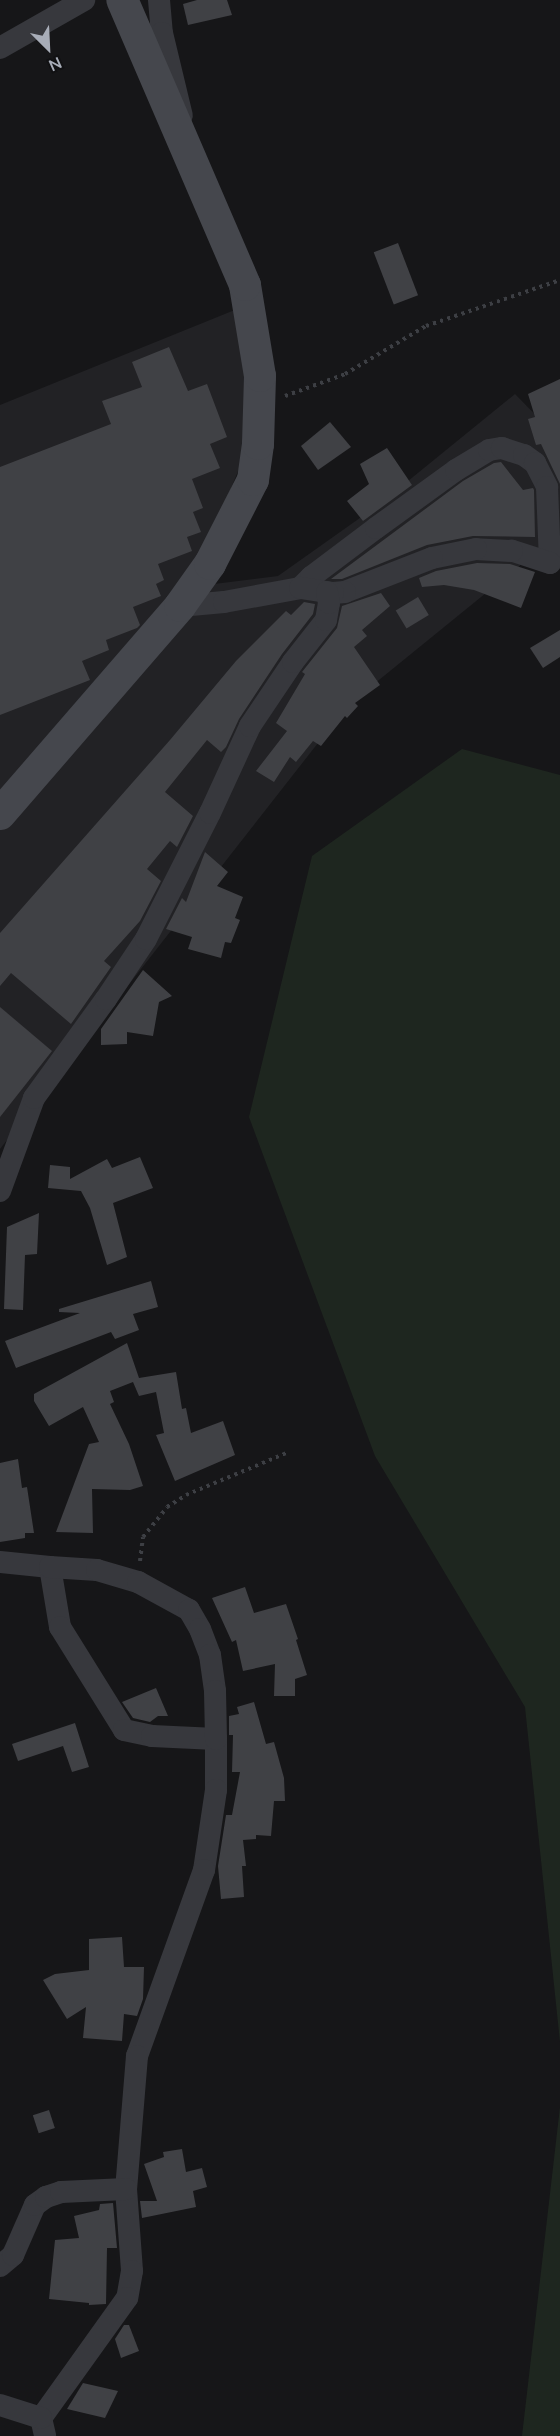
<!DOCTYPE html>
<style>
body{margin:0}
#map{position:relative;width:560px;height:2436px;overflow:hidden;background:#161618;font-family:Mulish,sans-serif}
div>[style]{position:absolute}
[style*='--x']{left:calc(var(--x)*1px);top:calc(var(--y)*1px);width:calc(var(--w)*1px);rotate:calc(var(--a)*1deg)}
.built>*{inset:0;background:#222225}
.green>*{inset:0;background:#1e261f}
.building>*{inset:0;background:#404145;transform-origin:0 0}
.path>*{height:4px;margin-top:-2px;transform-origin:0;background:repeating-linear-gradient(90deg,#3d3f44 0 3px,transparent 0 7.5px)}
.street>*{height:22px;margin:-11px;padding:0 11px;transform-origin:11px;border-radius:11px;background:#37383d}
.secondary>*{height:32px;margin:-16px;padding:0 16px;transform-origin:16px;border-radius:16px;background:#45474d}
span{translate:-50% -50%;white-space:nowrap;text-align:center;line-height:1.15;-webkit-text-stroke:4.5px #111113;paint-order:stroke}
.north{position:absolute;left:18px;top:18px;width:60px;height:60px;-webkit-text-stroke:4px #111113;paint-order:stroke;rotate:156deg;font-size:16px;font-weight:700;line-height:24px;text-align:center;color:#a8adb8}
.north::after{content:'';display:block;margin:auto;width:21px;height:27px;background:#a8adb8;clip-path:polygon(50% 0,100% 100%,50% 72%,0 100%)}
</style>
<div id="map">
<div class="built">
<div style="clip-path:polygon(252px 303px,246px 452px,190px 587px,278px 576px,381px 503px,515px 394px,560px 440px,560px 533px,347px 706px,0 1149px,0 405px)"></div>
</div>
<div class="green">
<div style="clip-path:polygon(462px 749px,560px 775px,560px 2042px,525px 1707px,375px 1456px,249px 1117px,312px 856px)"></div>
<div style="clip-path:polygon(560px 2107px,560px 2436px,522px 2436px)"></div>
</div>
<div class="building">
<div style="clip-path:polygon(197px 0,227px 0,232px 15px,188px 25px,183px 4px)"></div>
<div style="left:398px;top:243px;width:56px;height:26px;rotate:69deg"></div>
<div style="clip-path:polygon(169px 347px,188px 391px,207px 384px,227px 437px,210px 444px,220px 468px,192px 479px,203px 508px,193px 512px,201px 532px,187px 537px,192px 551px,158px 564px,164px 580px,156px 584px,161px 596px,133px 607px,140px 625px,137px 628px,106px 640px,109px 650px,82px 661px,90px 680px,0 715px,0 467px,111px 424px,102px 401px,142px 387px,132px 362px)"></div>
<div style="clip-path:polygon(560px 379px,560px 484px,541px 444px,536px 445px,528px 419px,535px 417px,528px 394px)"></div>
<div style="clip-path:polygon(330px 422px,351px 447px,318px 470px,301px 446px)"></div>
<div style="clip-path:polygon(387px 448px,412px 485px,363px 521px,347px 501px,369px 484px,360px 464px)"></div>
<div style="clip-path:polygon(501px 462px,523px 490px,533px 488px,534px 490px,535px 537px,473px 536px,427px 545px,342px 579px,331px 579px,463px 481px,494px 463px)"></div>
<div style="clip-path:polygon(477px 563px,510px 564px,535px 572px,521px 608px,474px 590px,444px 585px,422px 587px,419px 578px,436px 571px)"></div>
<div style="clip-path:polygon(381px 593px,390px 606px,362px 630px,367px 636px,354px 647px,380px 685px,355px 703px,358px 706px,347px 718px,345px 716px,321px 746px,313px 741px,296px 762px,290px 757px,274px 782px,256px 771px,287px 731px,276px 723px,305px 674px,302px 672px,337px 628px,342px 606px)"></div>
<div style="left:418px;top:597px;width:21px;height:26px;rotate:59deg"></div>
<div style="clip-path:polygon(304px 602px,315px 604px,313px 614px,282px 654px,239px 719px,226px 747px,221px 752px,207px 740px,165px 792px,193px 816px,177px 847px,170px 841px,147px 869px,161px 881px,140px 921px,104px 961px,111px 967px,71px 1024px,11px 973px,0 986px,0 933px,170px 740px,236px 661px,286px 611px,291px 615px)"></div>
<div style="clip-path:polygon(560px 630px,560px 657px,543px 668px,530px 648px)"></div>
<div style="clip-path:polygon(205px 852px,228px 872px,217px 886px,243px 897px,235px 918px,240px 920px,231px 943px,225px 942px,221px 958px,188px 949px,192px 937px,166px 929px,182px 898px,186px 902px)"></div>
<div style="clip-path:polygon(143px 970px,172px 996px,159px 1002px,153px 1036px,127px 1032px,127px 1044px,101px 1045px,101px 1029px)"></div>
<div style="clip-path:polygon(0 1007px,52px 1051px,0 1117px)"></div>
<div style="clip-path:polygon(140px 1157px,153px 1188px,113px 1203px,127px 1257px,107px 1265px,90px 1208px,81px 1191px,48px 1188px,50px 1165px,70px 1167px,70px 1179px,107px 1159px,112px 1168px)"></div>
<div style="clip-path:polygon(39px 1213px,37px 1254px,25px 1255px,23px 1310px,4px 1309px,7px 1227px)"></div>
<div style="clip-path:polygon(151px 1281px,158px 1307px,133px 1314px,139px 1330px,115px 1339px,111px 1332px,16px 1368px,5px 1341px,80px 1313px,59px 1312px,59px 1309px)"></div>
<div style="clip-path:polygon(127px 1343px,139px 1378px,176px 1372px,182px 1409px,186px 1408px,191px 1433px,223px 1421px,235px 1455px,175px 1481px,156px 1435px,164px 1433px,156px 1392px,139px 1396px,133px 1382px,110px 1391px,114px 1402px,110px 1404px,129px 1444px,143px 1486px,130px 1490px,92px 1489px,93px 1533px,56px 1532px,89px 1444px,99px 1442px,83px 1407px,49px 1426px,34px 1401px,34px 1394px)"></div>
<div style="clip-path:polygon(18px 1459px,22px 1488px,27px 1487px,34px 1533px,25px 1533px,25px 1538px,0 1542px,0 1463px)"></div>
<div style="clip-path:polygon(245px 1587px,254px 1613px,286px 1604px,298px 1639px,296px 1640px,307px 1675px,295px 1679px,295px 1696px,274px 1696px,275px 1664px,243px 1671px,236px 1640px,232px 1642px,212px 1598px)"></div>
<div style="clip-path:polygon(156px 1688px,168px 1716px,158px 1716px,150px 1722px,133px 1718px,122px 1702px)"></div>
<div style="clip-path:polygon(254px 1702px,266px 1744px,274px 1742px,284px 1778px,285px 1801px,274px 1801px,271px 1836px,256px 1835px,256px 1839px,243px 1840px,246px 1866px,242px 1866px,244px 1897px,221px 1899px,218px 1866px,226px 1815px,232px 1815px,240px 1772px,232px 1772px,233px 1735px,229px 1735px,229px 1716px,239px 1714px,237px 1707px)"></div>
<div style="clip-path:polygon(75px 1723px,89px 1767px,72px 1772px,63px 1746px,18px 1761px,12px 1744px)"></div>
<div style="clip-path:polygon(122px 1937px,124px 1967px,144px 1967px,143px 1999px,137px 2016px,124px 2014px,122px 2041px,83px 2038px,86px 2007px,67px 2019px,43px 1980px,55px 1974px,89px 1970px,89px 1939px)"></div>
<div style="left:49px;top:2110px;width:19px;height:17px;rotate:72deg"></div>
<div style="clip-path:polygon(182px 2149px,186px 2172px,202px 2168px,207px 2187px,193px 2191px,196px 2207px,142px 2218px,140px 2201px,157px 2201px,144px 2164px,164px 2157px,163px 2152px)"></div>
<div style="clip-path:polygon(113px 2203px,117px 2248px,107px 2248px,106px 2304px,89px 2305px,89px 2303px,49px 2299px,55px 2240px,79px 2238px,74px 2216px,99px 2210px,100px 2204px)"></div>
<div style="clip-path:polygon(124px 2325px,129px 2325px,139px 2351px,121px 2358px,115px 2339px)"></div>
<div style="clip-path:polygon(83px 2383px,118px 2391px,105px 2418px,67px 2409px)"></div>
</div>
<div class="path">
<div style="--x:285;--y:396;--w:64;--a:-20.1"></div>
<div style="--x:345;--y:374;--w:94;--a:-30.7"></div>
<div style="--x:426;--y:326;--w:142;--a:-18.9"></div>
<div style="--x:140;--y:1561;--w:24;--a:-83"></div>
<div style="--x:143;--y:1537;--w:38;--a:-51"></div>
<div style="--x:167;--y:1507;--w:22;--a:-32"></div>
<div style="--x:186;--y:1495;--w:112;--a:-22.7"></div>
</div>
<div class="street">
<div style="--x:159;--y:0;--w:33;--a:85"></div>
<div style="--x:162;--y:33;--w:85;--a:76.5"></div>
<div style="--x:0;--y:48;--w:97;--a:-29.7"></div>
<div style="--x:180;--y:606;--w:44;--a:-5.2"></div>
<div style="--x:224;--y:602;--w:77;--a:-10.4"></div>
<div style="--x:300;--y:588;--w:16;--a:-45"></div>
<div style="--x:311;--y:577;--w:81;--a:-37"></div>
<div style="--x:376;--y:528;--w:99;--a:-35.9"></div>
<div style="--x:456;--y:470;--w:39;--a:-31"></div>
<div style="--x:489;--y:450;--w:13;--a:-9"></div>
<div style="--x:502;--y:448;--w:23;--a:18"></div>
<div style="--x:524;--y:455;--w:14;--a:36"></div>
<div style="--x:535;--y:463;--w:27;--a:63"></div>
<div style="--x:547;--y:487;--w:76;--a:87.7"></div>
<div style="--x:550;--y:563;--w:40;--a:-162"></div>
<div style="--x:512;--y:551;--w:36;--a:-177"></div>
<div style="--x:476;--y:549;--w:45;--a:168.4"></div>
<div style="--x:432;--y:558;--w:93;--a:158.7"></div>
<div style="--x:345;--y:592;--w:12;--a:175"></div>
<div style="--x:333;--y:593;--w:33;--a:-171"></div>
<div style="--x:0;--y:1191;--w:99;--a:-69.9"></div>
<div style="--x:34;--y:1098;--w:122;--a:-54"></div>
<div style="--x:106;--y:999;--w:72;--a:-56.3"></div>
<div style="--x:146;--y:939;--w:141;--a:-63.1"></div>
<div style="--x:210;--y:813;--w:96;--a:-65.3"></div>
<div style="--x:250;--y:726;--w:77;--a:-56.1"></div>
<div style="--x:293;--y:662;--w:53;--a:-51.8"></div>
<div style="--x:326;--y:620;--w:17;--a:-80"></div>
<div style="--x:329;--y:603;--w:11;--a:-100"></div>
<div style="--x:0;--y:1562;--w:50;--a:5.7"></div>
<div style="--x:50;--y:1567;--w:61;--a:80.5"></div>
<div style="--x:60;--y:1627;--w:121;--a:58.1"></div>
<div style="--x:124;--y:1730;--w:29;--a:12"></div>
<div style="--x:152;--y:1736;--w:64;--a:2.7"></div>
<div style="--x:216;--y:1739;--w:51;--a:90"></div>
<div style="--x:216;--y:1790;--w:81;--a:98.5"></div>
<div style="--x:204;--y:1870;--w:198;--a:109.8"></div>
<div style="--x:137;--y:2056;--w:133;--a:94.7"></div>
<div style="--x:126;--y:2189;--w:82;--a:85.8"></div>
<div style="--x:132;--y:2271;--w:27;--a:100"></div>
<div style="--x:127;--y:2298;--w:148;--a:125.6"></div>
<div style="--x:41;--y:2418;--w:18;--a:77"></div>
<div style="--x:50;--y:1567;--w:47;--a:3.7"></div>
<div style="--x:97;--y:1570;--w:43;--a:16.3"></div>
<div style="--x:138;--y:1582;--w:58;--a:28.8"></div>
<div style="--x:189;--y:1610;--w:22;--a:60"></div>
<div style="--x:200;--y:1629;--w:28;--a:69"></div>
<div style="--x:210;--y:1655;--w:36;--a:82"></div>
<div style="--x:215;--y:1691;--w:48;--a:88.8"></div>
<div style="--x:0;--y:2266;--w:17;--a:-40"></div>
<div style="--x:13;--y:2255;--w:55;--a:-66.3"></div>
<div style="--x:35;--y:2205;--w:14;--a:-36"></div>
<div style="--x:46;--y:2197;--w:16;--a:-18"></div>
<div style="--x:61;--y:2192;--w:65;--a:-2.6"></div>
<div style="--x:0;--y:2405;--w:43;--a:17.6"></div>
</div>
<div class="secondary">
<div style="--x:0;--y:814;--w:275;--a:-49.1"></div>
<div style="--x:180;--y:606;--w:52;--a:-54.5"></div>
<div style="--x:210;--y:564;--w:94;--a:-62.9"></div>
<div style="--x:253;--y:480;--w:36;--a:-82"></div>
<div style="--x:258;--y:444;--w:68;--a:-88.3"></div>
<div style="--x:260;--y:376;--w:92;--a:-99.4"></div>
<div style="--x:245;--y:285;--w:310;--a:-113.3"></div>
</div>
<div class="north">N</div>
</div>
